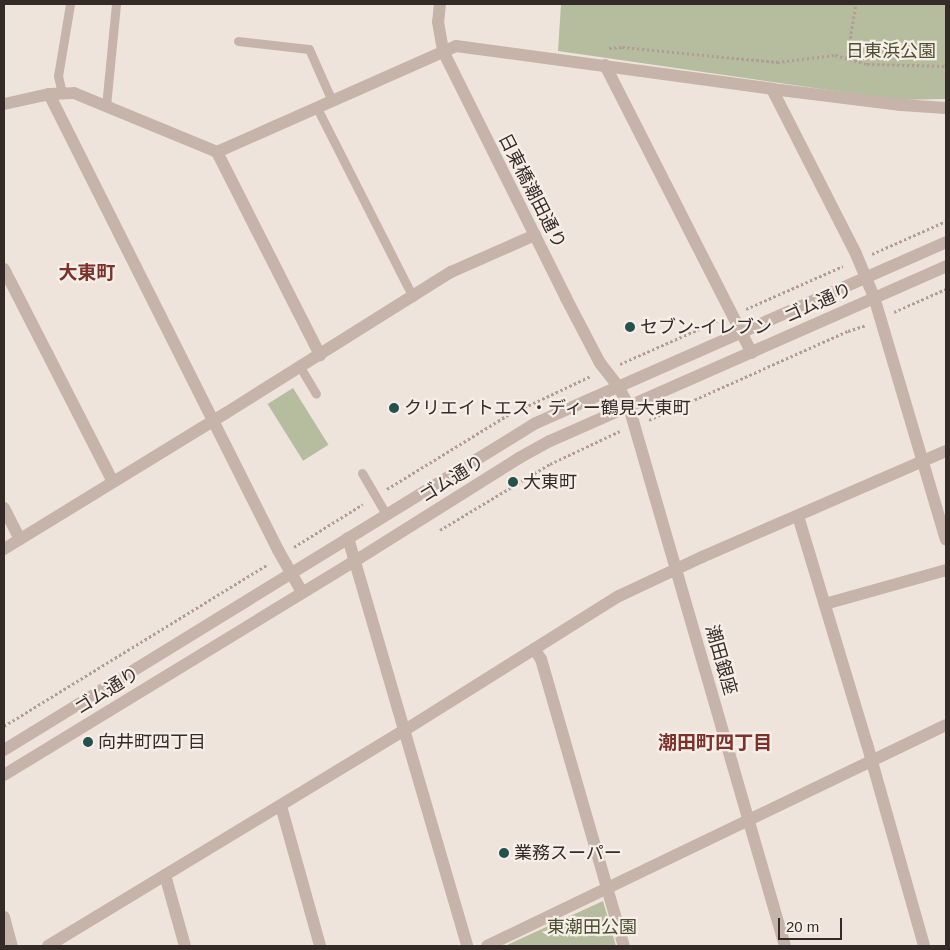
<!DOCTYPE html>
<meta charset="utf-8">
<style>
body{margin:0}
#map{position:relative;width:950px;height:950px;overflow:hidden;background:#efe4dc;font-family:Helvetica,"Noto Sans JP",sans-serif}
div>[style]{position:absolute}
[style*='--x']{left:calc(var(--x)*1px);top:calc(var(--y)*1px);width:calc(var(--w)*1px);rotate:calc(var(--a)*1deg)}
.green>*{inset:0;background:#b6bd9e;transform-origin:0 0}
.path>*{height:3px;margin-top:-1.5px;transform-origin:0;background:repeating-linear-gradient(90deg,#b29d94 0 2.5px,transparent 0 5px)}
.service>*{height:9px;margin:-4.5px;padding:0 4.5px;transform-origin:4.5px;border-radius:4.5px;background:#c6b3aa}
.minor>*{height:12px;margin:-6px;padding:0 6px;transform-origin:6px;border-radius:6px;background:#c6b3aa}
.tertiary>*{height:12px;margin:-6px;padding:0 6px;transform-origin:6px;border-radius:6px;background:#c6b3aa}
.dots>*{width:14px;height:14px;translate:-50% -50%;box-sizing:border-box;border:2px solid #f7eee8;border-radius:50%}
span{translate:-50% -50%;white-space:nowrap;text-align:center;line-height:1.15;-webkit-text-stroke:4.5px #f7eee8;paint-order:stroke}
.park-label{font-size:18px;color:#48502f}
.street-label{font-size:18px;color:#342b28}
.poi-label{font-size:18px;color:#342b28}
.left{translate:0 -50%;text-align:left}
.neighbourhood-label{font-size:19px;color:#7b322a;font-weight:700}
.frame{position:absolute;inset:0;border:5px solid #342b28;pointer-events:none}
.scale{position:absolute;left:778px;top:918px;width:64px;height:22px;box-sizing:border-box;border:2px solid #342b28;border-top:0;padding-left:6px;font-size:15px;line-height:18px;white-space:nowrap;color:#342b28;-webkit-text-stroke:4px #f7eee8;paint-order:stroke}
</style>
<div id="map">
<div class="green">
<div style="clip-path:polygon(561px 4px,946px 4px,946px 99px,898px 100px,558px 51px)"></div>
<div style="left:293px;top:388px;width:67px;height:30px;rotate:58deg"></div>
<div style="clip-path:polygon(603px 901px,616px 946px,505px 946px)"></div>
</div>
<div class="path">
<div style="--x:609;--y:48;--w:13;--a:-4"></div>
<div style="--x:622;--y:47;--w:156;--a:5.5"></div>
<div style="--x:777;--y:62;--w:58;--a:-6.9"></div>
<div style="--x:835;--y:55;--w:33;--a:16"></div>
<div style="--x:867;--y:64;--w:79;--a:1.5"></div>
<div style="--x:847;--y:58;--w:55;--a:-80.5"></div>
<div style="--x:872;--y:254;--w:81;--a:-24"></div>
<div style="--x:746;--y:309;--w:106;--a:-23.9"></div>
<div style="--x:894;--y:312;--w:57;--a:-23.9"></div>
<div style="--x:620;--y:364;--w:106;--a:-23.9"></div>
<div style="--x:649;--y:420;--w:218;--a:-24.1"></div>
<div style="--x:848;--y:331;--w:19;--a:-18"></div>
<div style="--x:387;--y:489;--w:140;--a:-31.5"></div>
<div style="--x:506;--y:416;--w:94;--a:-25.2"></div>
<div style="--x:440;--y:530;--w:128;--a:-31"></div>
<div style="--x:550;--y:464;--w:77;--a:-25.2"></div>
<div style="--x:294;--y:547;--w:81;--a:-31.9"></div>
<div style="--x:4;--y:726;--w:310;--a:-31.5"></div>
</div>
<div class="service">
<div style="--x:238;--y:41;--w:71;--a:6.4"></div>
<div style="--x:309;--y:49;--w:57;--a:66.1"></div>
<div style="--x:62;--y:93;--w:17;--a:-103"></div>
<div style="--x:58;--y:76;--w:73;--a:-80.5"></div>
<div style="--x:106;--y:106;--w:102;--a:-84.4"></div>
<div style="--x:317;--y:108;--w:212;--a:63.1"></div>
<div style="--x:300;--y:367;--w:31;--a:59"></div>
<div style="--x:362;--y:473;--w:48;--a:59.7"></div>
</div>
<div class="minor">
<div style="--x:440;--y:4;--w:18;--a:96"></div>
<div style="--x:438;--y:22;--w:29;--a:80"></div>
<div style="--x:605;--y:65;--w:323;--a:63"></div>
<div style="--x:772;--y:89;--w:185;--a:63"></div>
<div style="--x:856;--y:254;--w:47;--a:67.3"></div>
<div style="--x:874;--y:297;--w:253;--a:73.5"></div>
<div style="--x:49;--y:94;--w:510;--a:63.33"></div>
<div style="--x:278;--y:550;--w:48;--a:60.3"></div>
<div style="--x:4;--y:104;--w:46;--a:-12.5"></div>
<div style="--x:49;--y:94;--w:25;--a:-2"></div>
<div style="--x:74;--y:93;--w:155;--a:22.4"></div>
<div style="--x:217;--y:152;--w:261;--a:-23.9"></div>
<div style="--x:456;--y:46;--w:319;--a:7.7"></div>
<div style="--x:772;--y:89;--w:130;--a:7.1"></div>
<div style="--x:901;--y:105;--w:45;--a:3.8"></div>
<div style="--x:217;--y:152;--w:228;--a:63.1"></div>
<div style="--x:4;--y:269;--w:239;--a:62.9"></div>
<div style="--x:4;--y:508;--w:35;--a:63"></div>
<div style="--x:798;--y:516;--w:238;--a:73.2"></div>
<div style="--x:867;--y:744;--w:210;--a:74.2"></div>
<div style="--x:348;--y:538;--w:425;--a:73.7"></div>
<div style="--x:4;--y:549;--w:260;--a:-31.5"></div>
<div style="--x:226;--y:413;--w:266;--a:-32.1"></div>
<div style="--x:451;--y:272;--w:92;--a:-23.8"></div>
<div style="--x:825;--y:604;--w:126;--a:-15.7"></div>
<div style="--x:534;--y:649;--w:12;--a:55"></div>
<div style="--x:541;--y:659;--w:299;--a:73.9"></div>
<div style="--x:281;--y:806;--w:145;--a:74.4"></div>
<div style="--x:165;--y:875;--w:74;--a:74.3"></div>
<div style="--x:48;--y:946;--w:417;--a:-31.2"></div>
<div style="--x:405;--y:730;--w:252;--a:-32.1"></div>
<div style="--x:619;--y:596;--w:92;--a:-25.2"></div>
<div style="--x:702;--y:557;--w:266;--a:-23.5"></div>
<div style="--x:487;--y:946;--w:509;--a:-25.71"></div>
</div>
<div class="tertiary">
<div style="--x:443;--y:51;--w:276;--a:63.5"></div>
<div style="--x:566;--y:298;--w:73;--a:62.4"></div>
<div style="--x:600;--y:363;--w:29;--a:52"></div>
<div style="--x:618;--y:386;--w:24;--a:62"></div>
<div style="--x:629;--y:407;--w:561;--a:73.86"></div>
<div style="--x:4;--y:750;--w:624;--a:-31.58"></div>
<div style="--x:536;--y:423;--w:448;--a:-23.8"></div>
<div style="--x:4;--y:775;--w:411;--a:-31.4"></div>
<div style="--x:355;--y:561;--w:194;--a:-32.1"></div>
<div style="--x:519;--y:458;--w:35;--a:-29"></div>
<div style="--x:550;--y:441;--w:433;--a:-23.8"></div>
<div style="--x:4;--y:917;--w:30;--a:75"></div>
</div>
<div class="dots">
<div style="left:630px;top:327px;background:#22514e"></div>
<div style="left:394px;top:408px;background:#22514e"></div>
<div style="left:513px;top:482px;background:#22514e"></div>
<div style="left:88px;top:742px;background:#22514e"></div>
<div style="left:504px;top:853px;background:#22514e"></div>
</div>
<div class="park-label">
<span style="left:891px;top:51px">日東浜公園</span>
<span style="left:592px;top:927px">東潮田公園</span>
</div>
<div class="street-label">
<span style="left:532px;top:191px;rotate:63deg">日東橋潮田通り</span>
<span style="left:818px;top:303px;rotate:-24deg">ゴム通り</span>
<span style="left:452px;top:479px;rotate:-32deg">ゴム通り</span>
<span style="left:721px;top:660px;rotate:74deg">潮田銀座</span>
<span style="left:107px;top:691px;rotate:-32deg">ゴム通り</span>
</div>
<div class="poi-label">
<span class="left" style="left:640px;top:327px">セブン-イレブン</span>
<span class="left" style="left:404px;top:408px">クリエイトエス・ディー鶴見大東町</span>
<span class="left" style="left:523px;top:482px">大東町</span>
<span class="left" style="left:98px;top:742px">向井町四丁目</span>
<span class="left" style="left:514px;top:853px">業務スーパー</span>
</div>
<div class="neighbourhood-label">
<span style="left:87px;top:273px">大東町</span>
<span style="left:715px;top:743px">潮田町四丁目</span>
</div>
<div class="frame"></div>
<div class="scale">20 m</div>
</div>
